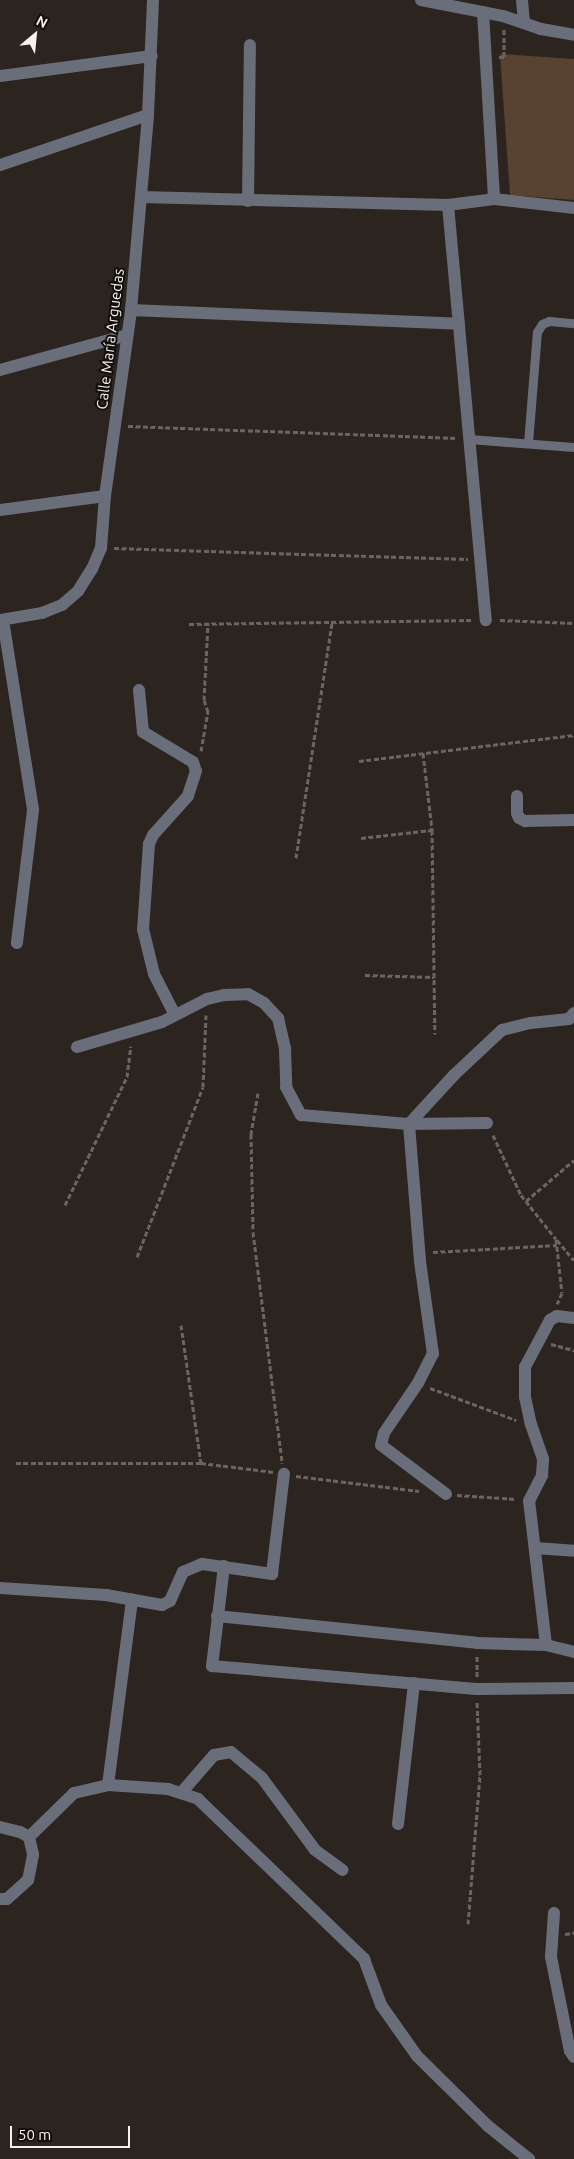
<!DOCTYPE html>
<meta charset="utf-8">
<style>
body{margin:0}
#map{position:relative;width:574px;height:2159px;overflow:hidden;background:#2c251f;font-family:Ubuntu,sans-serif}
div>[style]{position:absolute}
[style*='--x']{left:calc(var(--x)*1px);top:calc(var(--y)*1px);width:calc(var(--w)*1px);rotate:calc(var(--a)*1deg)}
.green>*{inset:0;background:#584331}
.path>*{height:3px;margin-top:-1.5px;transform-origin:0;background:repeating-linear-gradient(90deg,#6b655f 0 5px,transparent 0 7.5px)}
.service>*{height:9px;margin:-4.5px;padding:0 4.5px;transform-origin:4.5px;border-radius:4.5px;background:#696e7a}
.minor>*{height:12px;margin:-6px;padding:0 6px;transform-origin:6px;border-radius:6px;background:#696e7a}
.tertiary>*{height:12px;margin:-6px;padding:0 6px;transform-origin:6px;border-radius:6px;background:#696e7a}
span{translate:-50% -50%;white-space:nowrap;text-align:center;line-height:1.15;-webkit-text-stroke:4px #120f0c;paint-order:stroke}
.street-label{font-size:15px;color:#f7f2ee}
.north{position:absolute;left:10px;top:10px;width:50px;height:50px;-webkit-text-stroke:4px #120f0c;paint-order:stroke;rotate:28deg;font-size:14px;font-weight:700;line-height:20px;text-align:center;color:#f7f2ee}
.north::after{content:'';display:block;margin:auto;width:18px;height:22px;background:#f7f2ee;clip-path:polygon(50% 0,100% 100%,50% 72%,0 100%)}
.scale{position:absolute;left:10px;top:2126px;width:120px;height:22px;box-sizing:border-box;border:2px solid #f7f2ee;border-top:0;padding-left:6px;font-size:15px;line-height:18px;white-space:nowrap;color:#f7f2ee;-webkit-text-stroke:4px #120f0c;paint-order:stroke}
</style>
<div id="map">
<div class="green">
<div style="clip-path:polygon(500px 54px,574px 59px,574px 200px,510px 195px)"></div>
</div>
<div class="path">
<div style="--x:499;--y:57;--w:5;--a:0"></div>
<div style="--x:504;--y:57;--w:28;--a:-90"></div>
<div style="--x:128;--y:426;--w:329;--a:2.1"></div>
<div style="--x:114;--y:548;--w:354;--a:1.8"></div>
<div style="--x:500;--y:620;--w:74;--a:2.3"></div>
<div style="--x:189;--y:624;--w:285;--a:-0.8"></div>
<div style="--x:201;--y:751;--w:40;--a:-80"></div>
<div style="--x:208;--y:712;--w:13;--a:-108"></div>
<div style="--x:204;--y:700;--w:77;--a:-87"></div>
<div style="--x:423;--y:753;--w:78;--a:83.3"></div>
<div style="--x:432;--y:830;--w:204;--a:89.2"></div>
<div style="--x:359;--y:761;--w:217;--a:-6.9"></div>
<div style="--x:361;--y:838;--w:71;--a:-6.4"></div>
<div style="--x:296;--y:858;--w:239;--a:-81.3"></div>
<div style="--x:365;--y:975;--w:69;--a:1.7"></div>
<div style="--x:258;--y:1093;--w:42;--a:99.7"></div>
<div style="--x:251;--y:1134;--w:98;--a:88.8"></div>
<div style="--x:253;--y:1232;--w:233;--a:82.8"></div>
<div style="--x:493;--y:1135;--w:66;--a:65"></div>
<div style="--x:521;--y:1195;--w:56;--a:51.5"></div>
<div style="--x:556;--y:1239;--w:54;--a:83.7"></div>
<div style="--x:562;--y:1293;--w:12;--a:114"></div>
<div style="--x:526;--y:1201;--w:63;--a:-40.5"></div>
<div style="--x:65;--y:1205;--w:142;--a:-64.2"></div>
<div style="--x:127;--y:1077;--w:31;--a:-83"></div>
<div style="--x:557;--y:1240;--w:26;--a:50"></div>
<div style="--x:433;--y:1252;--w:124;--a:-3.2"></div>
<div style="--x:137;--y:1257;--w:182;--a:-68.8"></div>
<div style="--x:203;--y:1087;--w:72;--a:-87.6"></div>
<div style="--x:181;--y:1325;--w:139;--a:81.8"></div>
<div style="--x:551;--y:1344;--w:24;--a:15"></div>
<div style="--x:430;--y:1388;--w:92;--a:20.4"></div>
<div style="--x:16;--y:1463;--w:185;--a:0"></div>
<div style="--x:201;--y:1463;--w:73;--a:7.1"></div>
<div style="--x:296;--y:1476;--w:124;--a:7"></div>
<div style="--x:457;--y:1495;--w:59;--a:3.9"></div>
<div style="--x:477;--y:1677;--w:21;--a:-90"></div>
<div style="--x:468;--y:1924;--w:149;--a:-85.4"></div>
<div style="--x:480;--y:1775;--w:74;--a:-92.3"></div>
<div style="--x:565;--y:1934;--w:9;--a:-6"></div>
</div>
<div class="service">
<div style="--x:469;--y:439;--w:105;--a:4.4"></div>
<div style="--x:528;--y:443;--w:111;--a:-85.4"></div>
<div style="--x:537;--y:332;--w:9;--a:-58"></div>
<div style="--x:542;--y:324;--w:8;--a:-23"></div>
<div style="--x:549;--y:321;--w:25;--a:5"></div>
</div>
<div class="minor">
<div style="--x:522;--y:0;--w:23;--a:85"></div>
<div style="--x:483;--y:12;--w:187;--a:86.6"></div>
<div style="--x:0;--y:76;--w:153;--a:-7.5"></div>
<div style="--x:0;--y:165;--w:156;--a:-18.7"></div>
<div style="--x:141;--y:197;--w:307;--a:1.5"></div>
<div style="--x:448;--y:205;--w:46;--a:-7.4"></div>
<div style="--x:494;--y:199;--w:81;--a:6.4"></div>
<div style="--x:248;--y:201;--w:156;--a:-89.3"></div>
<div style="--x:448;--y:205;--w:417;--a:84.8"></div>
<div style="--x:131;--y:310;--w:328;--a:2.4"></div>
<div style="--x:0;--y:370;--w:132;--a:-15.4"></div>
<div style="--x:0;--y:510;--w:106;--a:-7.6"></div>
<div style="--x:0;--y:620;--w:43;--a:-9.5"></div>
<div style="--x:42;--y:613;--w:22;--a:-22"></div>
<div style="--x:62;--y:605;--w:21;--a:-41"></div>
<div style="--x:78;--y:591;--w:26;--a:-58"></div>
<div style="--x:92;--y:569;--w:23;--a:-67"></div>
<div style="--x:101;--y:548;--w:52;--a:-85.6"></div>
<div style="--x:105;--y:496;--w:188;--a:-82"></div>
<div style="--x:131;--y:310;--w:196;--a:-85"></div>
<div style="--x:148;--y:115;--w:115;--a:-87.5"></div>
<div style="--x:3;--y:620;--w:192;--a:81"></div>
<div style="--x:33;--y:810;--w:134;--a:96.9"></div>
<div style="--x:139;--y:690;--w:42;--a:84.6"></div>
<div style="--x:143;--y:732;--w:58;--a:31"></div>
<div style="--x:193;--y:762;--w:9;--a:72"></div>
<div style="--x:196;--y:771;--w:26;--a:108"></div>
<div style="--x:188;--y:796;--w:52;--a:131.9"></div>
<div style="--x:153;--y:835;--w:10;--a:114"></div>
<div style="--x:149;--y:844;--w:85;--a:94"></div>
<div style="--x:143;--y:929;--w:46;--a:76.3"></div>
<div style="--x:154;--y:974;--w:46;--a:62.9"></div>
<div style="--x:517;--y:796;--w:17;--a:90"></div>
<div style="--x:517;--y:813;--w:5;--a:68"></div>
<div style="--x:519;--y:818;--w:7;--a:27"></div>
<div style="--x:525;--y:821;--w:49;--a:-1.2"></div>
<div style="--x:77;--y:1047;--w:89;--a:-16.4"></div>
<div style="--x:162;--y:1022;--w:51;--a:-27.1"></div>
<div style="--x:207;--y:999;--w:17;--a:-13"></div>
<div style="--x:224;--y:995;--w:24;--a:-2"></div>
<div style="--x:248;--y:994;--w:18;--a:29"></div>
<div style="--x:264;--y:1003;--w:21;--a:47"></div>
<div style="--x:278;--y:1018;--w:32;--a:77"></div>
<div style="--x:285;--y:1049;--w:38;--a:88"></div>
<div style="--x:286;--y:1087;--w:32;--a:62"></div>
<div style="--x:301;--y:1115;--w:108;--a:4.8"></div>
<div style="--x:409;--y:1124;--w:67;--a:-47.4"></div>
<div style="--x:454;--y:1075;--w:66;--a:-43.2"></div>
<div style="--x:502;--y:1030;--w:30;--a:-14"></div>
<div style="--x:531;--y:1023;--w:38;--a:-6"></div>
<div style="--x:569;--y:1019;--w:8;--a:-50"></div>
<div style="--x:446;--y:1494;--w:81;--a:-143"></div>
<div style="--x:381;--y:1445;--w:12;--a:-76"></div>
<div style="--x:384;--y:1433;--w:60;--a:-55.8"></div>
<div style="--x:418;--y:1383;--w:33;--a:-63"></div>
<div style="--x:433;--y:1354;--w:94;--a:-98"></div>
<div style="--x:420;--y:1261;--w:137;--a:-94.6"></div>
<div style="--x:409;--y:1124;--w:78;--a:-0.7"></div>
<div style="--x:535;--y:1548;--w:39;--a:4"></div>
<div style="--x:224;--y:1566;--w:101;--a:96.8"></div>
<div style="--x:212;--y:1666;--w:265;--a:5"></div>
<div style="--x:476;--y:1689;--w:98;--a:-0.6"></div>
<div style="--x:0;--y:1588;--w:106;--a:3.8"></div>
<div style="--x:106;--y:1595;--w:57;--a:10.1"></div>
<div style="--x:162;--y:1605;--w:9;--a:-27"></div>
<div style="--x:170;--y:1601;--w:32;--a:-66"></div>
<div style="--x:183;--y:1572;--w:21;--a:-23"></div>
<div style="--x:202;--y:1564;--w:71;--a:8.1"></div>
<div style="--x:272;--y:1574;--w:101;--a:-83.2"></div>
<div style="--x:217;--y:1616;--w:261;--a:5.9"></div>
<div style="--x:477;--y:1643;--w:69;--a:1.7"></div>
<div style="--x:546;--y:1645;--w:29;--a:14"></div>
<div style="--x:546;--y:1645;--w:145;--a:-96.7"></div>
<div style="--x:529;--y:1501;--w:29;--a:-63"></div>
<div style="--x:542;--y:1475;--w:16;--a:-86"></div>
<div style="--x:543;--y:1459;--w:36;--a:-109"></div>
<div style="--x:531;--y:1425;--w:29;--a:-102"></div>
<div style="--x:525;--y:1397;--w:30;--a:-90"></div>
<div style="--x:525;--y:1367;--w:53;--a:-62"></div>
<div style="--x:550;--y:1320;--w:8;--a:-30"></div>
<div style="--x:557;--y:1316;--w:17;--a:7"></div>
<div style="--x:108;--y:1785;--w:187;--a:-82.6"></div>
<div style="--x:181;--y:1793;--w:50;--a:-49"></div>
<div style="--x:214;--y:1755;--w:17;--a:-10"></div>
<div style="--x:231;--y:1752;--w:40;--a:40"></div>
<div style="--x:262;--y:1778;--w:89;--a:53.6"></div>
<div style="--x:315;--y:1850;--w:34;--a:36"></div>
<div style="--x:398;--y:1824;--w:142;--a:-83.5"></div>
<div style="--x:0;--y:1827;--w:21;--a:14"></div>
<div style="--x:20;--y:1832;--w:10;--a:29"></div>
<div style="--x:29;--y:1837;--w:18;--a:77"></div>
<div style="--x:33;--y:1855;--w:25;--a:101"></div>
<div style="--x:28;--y:1880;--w:28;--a:138"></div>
<div style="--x:7;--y:1899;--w:7;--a:180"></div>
<div style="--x:29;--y:1837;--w:63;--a:-44.4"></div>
<div style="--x:74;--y:1793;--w:35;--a:-13"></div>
<div style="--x:108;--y:1785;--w:60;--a:3.8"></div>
<div style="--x:168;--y:1789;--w:32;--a:18"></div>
<div style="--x:198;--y:1799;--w:231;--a:43.9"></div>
<div style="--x:364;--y:1959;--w:49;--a:69.7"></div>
<div style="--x:381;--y:2005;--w:62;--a:54.8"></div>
<div style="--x:417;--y:2056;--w:100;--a:44.6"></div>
<div style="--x:488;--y:2126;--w:53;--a:38.8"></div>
<div style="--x:554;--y:1913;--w:44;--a:93.9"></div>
<div style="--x:551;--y:1957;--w:96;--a:78.6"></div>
<div style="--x:570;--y:2051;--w:7;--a:56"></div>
</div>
<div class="tertiary">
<div style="--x:421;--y:0;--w:84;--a:11"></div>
<div style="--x:503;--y:16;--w:40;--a:18.9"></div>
<div style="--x:541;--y:29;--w:34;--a:10"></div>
</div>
<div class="street-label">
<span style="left:110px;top:339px;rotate:-83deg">Calle María Arguedas</span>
</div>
<div class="north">N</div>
<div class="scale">50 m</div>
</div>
